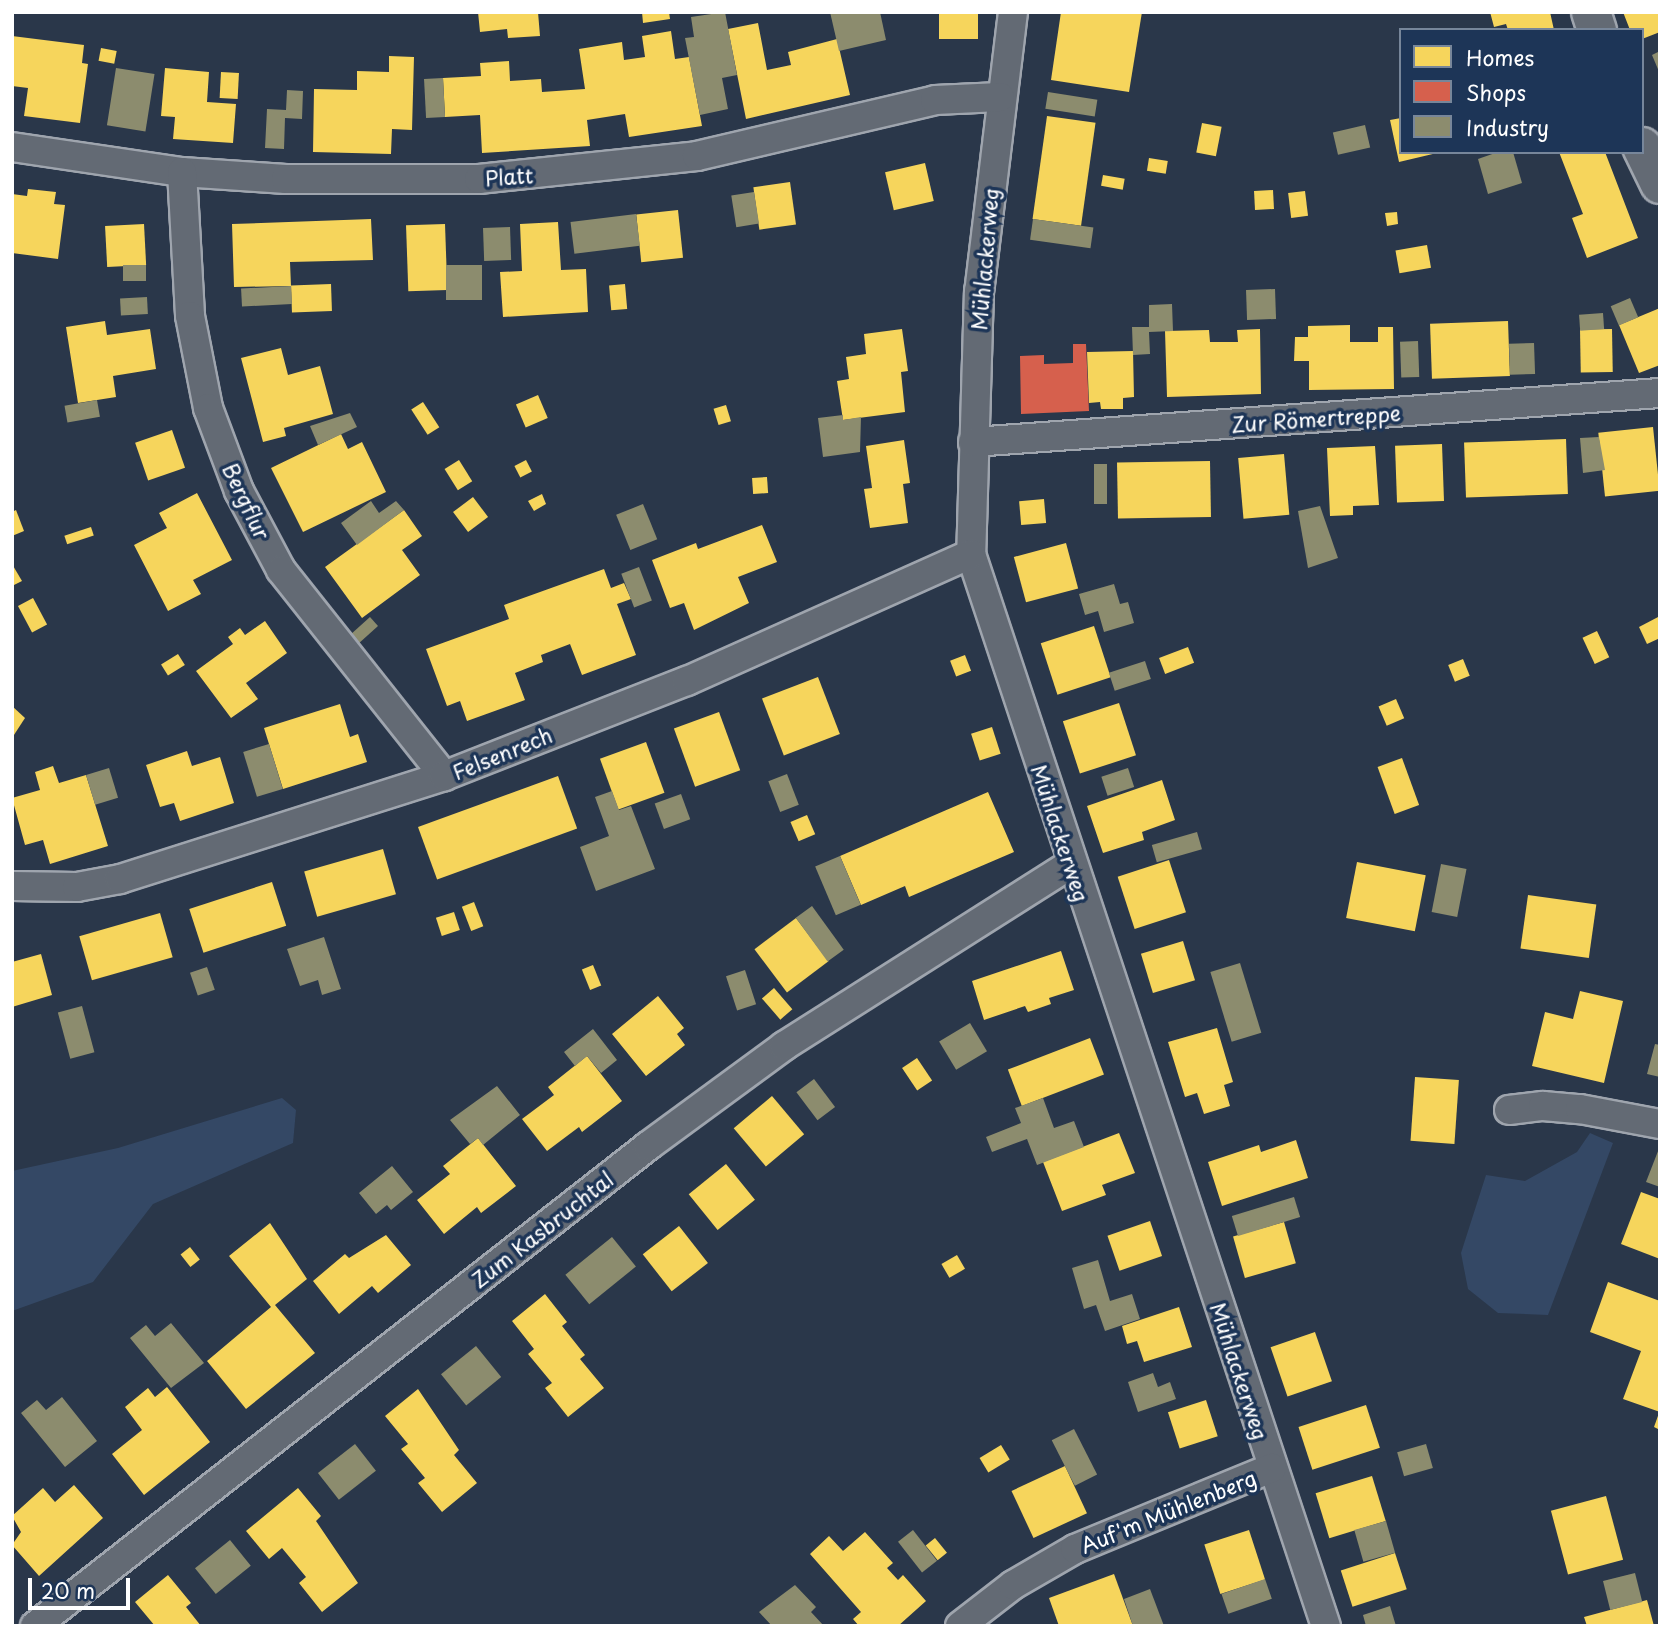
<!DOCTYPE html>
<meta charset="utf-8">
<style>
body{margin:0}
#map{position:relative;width:1672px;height:1638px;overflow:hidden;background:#2a374a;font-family:"Playpen Sans",sans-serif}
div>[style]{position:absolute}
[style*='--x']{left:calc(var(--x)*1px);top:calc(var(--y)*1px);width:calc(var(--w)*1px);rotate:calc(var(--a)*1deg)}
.green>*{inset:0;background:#344865}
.homes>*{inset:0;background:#f6d55c;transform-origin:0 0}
.shops>*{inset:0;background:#d6604d}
.industry>*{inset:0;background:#8c8c6e;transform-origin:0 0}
.roads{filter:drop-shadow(2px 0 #9fa5ae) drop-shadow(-2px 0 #9fa5ae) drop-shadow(0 2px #9fa5ae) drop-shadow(0 -2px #9fa5ae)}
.street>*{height:28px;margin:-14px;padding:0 14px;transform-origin:14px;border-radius:14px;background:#636a74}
.secondary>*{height:38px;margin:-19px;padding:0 19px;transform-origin:19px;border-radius:19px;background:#636a74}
span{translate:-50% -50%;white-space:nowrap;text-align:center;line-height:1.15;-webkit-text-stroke:7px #1d3557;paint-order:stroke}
.street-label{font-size:21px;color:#fff}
.frame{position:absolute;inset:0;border:14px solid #fff;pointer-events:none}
.legend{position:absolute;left:1399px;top:28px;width:245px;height:126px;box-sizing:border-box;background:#1d3557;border:2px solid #77869a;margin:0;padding:9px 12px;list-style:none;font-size:21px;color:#fff}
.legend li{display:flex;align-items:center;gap:14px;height:35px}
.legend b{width:35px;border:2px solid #77869a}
.scale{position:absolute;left:28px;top:1578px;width:102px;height:32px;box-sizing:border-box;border:4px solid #fff;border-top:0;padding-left:9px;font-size:21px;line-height:24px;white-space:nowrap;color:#fff;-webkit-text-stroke:5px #1d3557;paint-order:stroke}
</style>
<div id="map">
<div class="green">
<div style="clip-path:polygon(282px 1098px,296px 1110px,293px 1143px,153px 1204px,93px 1282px,12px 1311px,12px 1171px,118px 1148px)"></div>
<div style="clip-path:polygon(1590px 1133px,1613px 1143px,1548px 1315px,1498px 1313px,1468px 1289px,1461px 1253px,1486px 1175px,1525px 1181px,1577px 1152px)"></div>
</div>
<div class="homes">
<div style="clip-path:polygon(478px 12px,538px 12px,540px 36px,508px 38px,507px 29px,480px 32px)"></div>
<div style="clip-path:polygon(642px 12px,669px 12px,670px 19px,643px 23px)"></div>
<div style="left:939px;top:12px;width:39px;height:27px"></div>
<div style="clip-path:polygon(1061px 12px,1142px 12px,1129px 92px,1051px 80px)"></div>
<div style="clip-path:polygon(1490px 12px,1550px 12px,1554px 30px,1508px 30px,1506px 24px,1494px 27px)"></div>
<div style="clip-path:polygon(1623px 12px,1660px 12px,1660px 32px,1642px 39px,1642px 30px,1630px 30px)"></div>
<div style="clip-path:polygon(758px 23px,767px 70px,791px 65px,788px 52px,837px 39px,850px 95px,746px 119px,728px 29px)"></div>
<div style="clip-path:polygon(671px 31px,675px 59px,689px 57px,702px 126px,629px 137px,625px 114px,587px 120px,590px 146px,482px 153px,480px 115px,445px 117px,443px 78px,481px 76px,480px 63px,509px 61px,510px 81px,541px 79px,542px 92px,585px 89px,579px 49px,622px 42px,624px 60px,645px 57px,642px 36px)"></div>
<div style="clip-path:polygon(12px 36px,84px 45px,82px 63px,88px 64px,80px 123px,24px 116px,28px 88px,12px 86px)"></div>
<div style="left:101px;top:48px;width:16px;height:13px;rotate:11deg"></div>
<div style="clip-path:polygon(389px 56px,414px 57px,412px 130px,392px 129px,391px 154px,313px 152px,314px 89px,357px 90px,357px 71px,389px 72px)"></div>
<div style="clip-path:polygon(165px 68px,209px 72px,207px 102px,236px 104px,233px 143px,173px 139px,175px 117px,161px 116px)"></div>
<div style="left:221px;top:72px;width:18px;height:26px;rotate:3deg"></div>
<div style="left:1047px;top:116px;width:49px;height:104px;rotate:8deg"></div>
<div style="clip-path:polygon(1401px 118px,1401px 152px,1437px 153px,1399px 162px,1390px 120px)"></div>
<div style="left:1202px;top:123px;width:20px;height:30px;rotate:11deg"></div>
<div style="clip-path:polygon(1559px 152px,1605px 152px,1638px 238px,1587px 258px,1572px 218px,1583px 214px)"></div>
<div style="left:1149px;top:158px;width:19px;height:13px;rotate:9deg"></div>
<div style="left:925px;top:163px;width:39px;height:41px;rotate:77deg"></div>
<div style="left:1103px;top:175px;width:22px;height:11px;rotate:10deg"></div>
<div style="left:790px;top:182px;width:43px;height:37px;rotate:82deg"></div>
<div style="clip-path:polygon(28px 189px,56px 192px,54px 204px,65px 205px,58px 259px,12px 253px,12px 194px,27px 196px)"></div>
<div style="left:1273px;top:190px;width:19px;height:19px;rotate:87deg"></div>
<div style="left:1305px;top:191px;width:25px;height:17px;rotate:83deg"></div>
<div style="left:678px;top:210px;width:48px;height:42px;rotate:84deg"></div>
<div style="clip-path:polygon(1397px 212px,1398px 224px,1387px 226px,1385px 213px)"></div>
<div style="clip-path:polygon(371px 219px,373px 260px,290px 262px,291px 286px,234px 287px,232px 224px)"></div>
<div style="clip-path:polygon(558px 222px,561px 270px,586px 269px,588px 312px,503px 317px,500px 272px,522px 271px,520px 224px)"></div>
<div style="left:144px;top:224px;width:41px;height:39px;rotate:87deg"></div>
<div style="left:445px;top:224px;width:66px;height:39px;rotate:88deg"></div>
<div style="left:1427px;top:245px;width:23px;height:32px;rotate:80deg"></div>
<div style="left:331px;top:284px;width:27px;height:40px;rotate:88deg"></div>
<div style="left:625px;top:284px;width:25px;height:16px;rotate:85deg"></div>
<div style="clip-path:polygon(1660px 308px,1660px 365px,1639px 373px,1619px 325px)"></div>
<div style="clip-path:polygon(105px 321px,107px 335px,150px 329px,156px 369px,113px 376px,116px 397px,78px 403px,66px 327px)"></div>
<div style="left:1508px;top:321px;width:55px;height:78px;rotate:88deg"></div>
<div style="clip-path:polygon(1350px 325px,1350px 342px,1378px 342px,1378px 327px,1393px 327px,1394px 389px,1309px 390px,1309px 361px,1294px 361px,1295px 337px,1308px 337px,1308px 326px)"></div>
<div style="clip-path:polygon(902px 329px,908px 371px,901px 372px,905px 412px,843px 420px,837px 381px,849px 379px,846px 357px,866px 354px,864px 334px)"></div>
<div style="clip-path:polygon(1260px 329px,1261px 394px,1167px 397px,1165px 331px,1209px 330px,1210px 342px,1238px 342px,1237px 330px)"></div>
<div style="left:1612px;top:329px;width:43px;height:32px;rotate:89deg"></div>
<div style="clip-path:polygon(281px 348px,288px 375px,320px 366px,333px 414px,284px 428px,286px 436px,263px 442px,241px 358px)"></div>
<div style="clip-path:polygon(1133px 351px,1134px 397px,1123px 398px,1123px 409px,1101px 409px,1100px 402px,1089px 403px,1087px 352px)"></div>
<div style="left:538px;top:395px;width:25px;height:24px;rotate:67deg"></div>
<div style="left:423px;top:402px;width:30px;height:14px;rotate:57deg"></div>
<div style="left:726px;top:405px;width:17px;height:13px;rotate:73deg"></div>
<div style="left:1653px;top:427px;width:64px;height:55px;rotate:84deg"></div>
<div style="left:172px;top:430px;width:40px;height:39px;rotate:71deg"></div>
<div style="clip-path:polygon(341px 434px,348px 449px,362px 442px,386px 492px,303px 532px,271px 468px)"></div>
<div style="left:1566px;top:439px;width:55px;height:102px;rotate:88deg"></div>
<div style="clip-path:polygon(904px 440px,910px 483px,903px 484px,908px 523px,870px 528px,864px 489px,872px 488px,866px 446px)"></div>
<div style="left:1442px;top:444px;width:57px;height:47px;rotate:88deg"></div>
<div style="clip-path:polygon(1375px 446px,1379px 505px,1353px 506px,1353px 515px,1330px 516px,1327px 448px)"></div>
<div style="left:1284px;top:454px;width:61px;height:46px;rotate:85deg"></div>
<div style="left:459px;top:460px;width:25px;height:17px;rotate:58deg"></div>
<div style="left:526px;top:460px;width:13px;height:13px;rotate:63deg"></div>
<div style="left:1210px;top:461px;width:56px;height:93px;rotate:89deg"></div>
<div style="left:767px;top:477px;width:16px;height:15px;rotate:86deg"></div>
<div style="clip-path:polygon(197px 493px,232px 560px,193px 580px,201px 594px,168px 611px,134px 545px,167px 528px,159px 513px)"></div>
<div style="clip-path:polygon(542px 494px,546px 504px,534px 511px,528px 501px)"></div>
<div style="left:473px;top:497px;width:25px;height:25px;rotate:53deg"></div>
<div style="left:1044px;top:499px;width:24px;height:25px;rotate:85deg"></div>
<div style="clip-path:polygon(16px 510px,24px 531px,12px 536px,12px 512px)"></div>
<div style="clip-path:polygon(404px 510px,422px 536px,402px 550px,420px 575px,362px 618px,325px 567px)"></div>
<div style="clip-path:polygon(762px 525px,777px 562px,738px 577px,749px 603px,694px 630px,684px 603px,670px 608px,652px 560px,696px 543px,698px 549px)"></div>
<div style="left:91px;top:527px;width:9px;height:28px;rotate:72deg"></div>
<div style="left:1066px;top:543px;width:47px;height:54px;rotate:75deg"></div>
<div style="clip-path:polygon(12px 564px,22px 581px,12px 586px)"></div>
<div style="clip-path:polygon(604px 569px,611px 588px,624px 583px,631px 599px,617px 604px,636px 655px,582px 675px,570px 644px,541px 655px,543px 662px,515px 673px,525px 700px,467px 721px,460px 701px,447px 706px,426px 649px,509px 619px,504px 605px)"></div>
<div style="left:33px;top:598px;width:30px;height:17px;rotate:62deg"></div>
<div style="clip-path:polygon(1660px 616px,1660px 638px,1647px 644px,1639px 627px)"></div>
<div style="clip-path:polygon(265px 621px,287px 653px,246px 683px,258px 699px,231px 718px,196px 671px,233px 644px,228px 637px,240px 628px,245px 635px)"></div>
<div style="left:1094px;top:626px;width:54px;height:56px;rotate:72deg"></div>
<div style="left:1597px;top:631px;width:29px;height:16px;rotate:65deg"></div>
<div style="left:1188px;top:647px;width:17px;height:31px;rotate:69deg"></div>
<div style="left:178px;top:654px;width:13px;height:20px;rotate:58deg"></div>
<div style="left:965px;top:655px;width:17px;height:16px;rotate:69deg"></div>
<div style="left:1463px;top:659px;width:18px;height:16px;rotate:68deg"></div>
<div style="left:818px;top:677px;width:61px;height:60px;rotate:69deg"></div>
<div style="left:1396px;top:699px;width:21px;height:19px;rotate:67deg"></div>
<div style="left:1119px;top:703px;width:55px;height:59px;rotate:72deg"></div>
<div style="clip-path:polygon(340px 704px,350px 737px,358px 734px,367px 762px,283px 789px,264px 728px)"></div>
<div style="clip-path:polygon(12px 706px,25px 718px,12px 738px)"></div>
<div style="left:719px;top:712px;width:62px;height:48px;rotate:70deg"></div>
<div style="left:992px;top:727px;width:28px;height:22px;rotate:72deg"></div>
<div style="left:646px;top:742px;width:54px;height:49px;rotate:70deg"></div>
<div style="clip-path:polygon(187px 751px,192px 766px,220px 757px,234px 803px,180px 821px,174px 803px,160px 807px,146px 765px)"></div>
<div style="left:1402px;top:758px;width:50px;height:26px;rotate:70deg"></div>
<div style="clip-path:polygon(53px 766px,59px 783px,86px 775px,108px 846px,50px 864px,43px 840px,25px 845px,12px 798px,40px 790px,35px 772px)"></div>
<div style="left:558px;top:776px;width:56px;height:149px;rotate:70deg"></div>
<div style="clip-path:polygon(1162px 780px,1175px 820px,1142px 832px,1144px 840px,1103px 853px,1087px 806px)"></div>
<div style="clip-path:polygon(988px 792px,1014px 852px,909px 897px,905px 886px,861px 905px,840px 856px)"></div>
<div style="left:807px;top:815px;width:21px;height:18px;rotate:67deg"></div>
<div style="left:383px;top:849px;width:47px;height:82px;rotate:74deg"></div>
<div style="left:1169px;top:860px;width:55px;height:54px;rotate:72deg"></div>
<div style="left:1357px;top:862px;width:70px;height:57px;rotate:11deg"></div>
<div style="left:272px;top:882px;width:46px;height:87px;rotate:72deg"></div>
<div style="left:1528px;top:895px;width:69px;height:54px;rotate:8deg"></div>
<div style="left:474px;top:902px;width:26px;height:13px;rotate:69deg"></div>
<div style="left:454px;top:912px;width:19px;height:19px;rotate:72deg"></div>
<div style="left:160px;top:913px;width:46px;height:84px;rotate:74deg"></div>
<div style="left:796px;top:918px;width:54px;height:52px;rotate:53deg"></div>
<div style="left:1183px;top:941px;width:41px;height:44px;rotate:73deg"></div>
<div style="clip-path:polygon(1061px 951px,1074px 990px,1049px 998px,1051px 1004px,1028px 1012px,1025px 1006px,984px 1020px,972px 981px)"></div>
<div style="clip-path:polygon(41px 954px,52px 995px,12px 1007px,12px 962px)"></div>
<div style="left:593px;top:965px;width:22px;height:12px;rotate:68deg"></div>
<div style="left:774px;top:988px;width:28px;height:16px;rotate:49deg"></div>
<div style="clip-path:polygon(1580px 991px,1623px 1001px,1604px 1083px,1532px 1066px,1545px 1012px,1573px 1019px)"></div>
<div style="clip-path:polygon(658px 996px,684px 1028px,677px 1034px,685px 1045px,646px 1076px,612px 1034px)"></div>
<div style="clip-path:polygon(1217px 1028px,1233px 1082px,1224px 1085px,1230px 1106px,1204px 1114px,1197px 1093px,1185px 1097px,1168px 1042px)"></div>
<div style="left:1090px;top:1038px;width:39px;height:88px;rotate:69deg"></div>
<div style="clip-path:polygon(587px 1056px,622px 1101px,582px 1132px,579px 1127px,547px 1151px,522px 1119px,554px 1095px,548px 1087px)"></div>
<div style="left:917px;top:1058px;width:27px;height:18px;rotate:56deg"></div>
<div style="left:1415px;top:1077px;width:44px;height:64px;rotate:4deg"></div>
<div style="left:772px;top:1096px;width:50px;height:50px;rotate:50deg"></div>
<div style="clip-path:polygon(1119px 1133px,1135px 1173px,1102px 1185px,1106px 1195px,1062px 1211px,1043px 1162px)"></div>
<div style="clip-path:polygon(478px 1138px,516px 1186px,481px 1213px,477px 1207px,444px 1234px,417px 1200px,450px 1174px,443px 1166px)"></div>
<div style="clip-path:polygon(1296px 1140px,1308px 1178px,1222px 1206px,1208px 1162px,1259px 1145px,1261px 1152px)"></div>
<div style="left:726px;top:1164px;width:46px;height:48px;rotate:51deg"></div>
<div style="clip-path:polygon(1641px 1192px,1660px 1199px,1660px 1259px,1621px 1244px)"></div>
<div style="left:1150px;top:1221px;width:37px;height:45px;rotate:71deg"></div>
<div style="left:1284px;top:1222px;width:43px;height:53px;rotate:74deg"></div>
<div style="clip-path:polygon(270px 1223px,307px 1279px,275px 1305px,315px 1353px,246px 1409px,207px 1361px,271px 1307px,229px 1256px)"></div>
<div style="left:679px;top:1226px;width:47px;height:46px;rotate:52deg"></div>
<div style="clip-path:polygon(386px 1235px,411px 1265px,378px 1293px,372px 1286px,339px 1314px,313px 1281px,345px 1254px,349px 1258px)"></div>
<div style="left:190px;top:1247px;width:16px;height:12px;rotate:52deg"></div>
<div style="left:957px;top:1255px;width:16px;height:18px;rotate:60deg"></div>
<div style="clip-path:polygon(1608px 1282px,1660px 1301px,1660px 1412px,1623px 1399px,1641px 1351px,1590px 1332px)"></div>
<div style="clip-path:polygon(545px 1294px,567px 1322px,562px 1326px,585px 1355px,580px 1359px,604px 1388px,568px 1417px,545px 1388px,552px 1383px,528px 1354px,534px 1349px,512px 1321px)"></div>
<div style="clip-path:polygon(1179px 1307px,1192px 1347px,1144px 1362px,1137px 1341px,1127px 1344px,1122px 1326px)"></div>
<div style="left:1315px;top:1332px;width:52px;height:47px;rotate:71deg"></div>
<div style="clip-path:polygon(167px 1387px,210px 1442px,144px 1495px,112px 1454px,142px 1430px,125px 1407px,148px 1388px,155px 1397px)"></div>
<div style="clip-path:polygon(418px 1389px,459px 1450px,454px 1455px,477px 1483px,442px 1512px,418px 1483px,425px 1478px,401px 1449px,408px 1444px,385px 1416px)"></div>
<div style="left:1206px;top:1400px;width:38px;height:40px;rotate:72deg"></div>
<div style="left:1366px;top:1405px;width:45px;height:71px;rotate:72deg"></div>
<div style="clip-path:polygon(1659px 1413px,1660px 1413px,1660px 1430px,1654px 1427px)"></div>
<div style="left:1001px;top:1445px;width:17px;height:25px;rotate:59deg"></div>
<div style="left:1065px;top:1466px;width:52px;height:59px;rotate:65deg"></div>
<div style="left:1372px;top:1476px;width:47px;height:59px;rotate:73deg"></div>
<div style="clip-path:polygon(74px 1485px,103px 1518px,39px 1576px,12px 1545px,21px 1532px,12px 1516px,43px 1488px,55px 1502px)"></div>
<div style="clip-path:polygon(298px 1488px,321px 1516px,316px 1521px,358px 1583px,322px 1612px,299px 1583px,306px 1577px,282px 1548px,269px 1559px,246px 1531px)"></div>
<div style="left:1606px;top:1496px;width:66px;height:57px;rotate:75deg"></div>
<div style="left:1249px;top:1530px;width:52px;height:47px;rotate:72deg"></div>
<div style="clip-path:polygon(865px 1532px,893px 1563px,887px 1568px,898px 1580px,903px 1575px,926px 1601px,898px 1626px,859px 1626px,853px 1619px,861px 1612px,810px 1554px,829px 1536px,843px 1551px)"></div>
<div style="left:935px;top:1538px;width:19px;height:12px;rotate:51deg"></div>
<div style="left:1395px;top:1553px;width:38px;height:57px;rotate:72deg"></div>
<div style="clip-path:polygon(1114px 1574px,1133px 1626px,1059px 1626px,1049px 1598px)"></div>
<div style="clip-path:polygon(168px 1575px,191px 1603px,186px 1607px,201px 1626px,155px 1626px,135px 1602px)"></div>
<div style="clip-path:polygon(1647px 1600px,1654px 1626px,1587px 1626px,1584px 1617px)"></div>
</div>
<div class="shops">
<div style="clip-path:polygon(1073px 344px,1086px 344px,1089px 411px,1021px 414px,1020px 356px,1044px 355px,1044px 364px,1073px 363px)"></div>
</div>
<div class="industry">
<div style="clip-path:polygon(725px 12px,737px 75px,722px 78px,728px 109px,700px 115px,685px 38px,694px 37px,691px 17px)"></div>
<div style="clip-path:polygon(830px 12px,880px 12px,886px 40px,839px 51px)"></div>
<div style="clip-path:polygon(1660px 51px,1660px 74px,1652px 55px)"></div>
<div style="left:116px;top:68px;width:39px;height:58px;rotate:9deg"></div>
<div style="left:443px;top:78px;width:39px;height:19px;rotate:87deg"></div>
<div style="clip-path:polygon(287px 90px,303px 91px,302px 119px,285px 118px,284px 149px,265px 148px,267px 109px,286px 110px)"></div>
<div style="left:1048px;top:92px;width:50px;height:17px;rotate:9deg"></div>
<div style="left:1365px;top:125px;width:23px;height:33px;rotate:77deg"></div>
<div style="clip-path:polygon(1498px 152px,1513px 152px,1522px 183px,1488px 194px,1478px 159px)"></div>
<div style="left:754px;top:192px;width:32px;height:23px;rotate:81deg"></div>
<div style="left:636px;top:214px;width:32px;height:66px;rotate:83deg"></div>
<div style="left:1033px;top:219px;width:61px;height:21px;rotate:8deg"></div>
<div style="left:510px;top:227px;width:33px;height:27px;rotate:88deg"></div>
<div style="left:146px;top:265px;width:16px;height:23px;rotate:90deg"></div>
<div style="left:482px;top:265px;width:35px;height:36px;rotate:90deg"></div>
<div style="left:291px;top:286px;width:18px;height:50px;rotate:87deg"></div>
<div style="left:1275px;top:289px;width:30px;height:29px;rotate:88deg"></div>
<div style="left:147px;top:297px;width:17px;height:27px;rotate:87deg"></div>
<div style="left:1630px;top:298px;width:21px;height:21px;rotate:67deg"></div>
<div style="clip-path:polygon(1172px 304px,1173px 331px,1149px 332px,1150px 354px,1133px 355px,1132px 327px,1149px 327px,1149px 305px)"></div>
<div style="left:1603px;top:313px;width:16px;height:24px;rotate:86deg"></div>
<div style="left:1418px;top:341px;width:36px;height:18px;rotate:88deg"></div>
<div style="left:1534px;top:343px;width:31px;height:25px;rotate:88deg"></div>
<div style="left:97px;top:400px;width:17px;height:33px;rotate:80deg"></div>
<div style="clip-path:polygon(350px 413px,357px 427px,318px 445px,310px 426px)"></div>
<div style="clip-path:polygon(843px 415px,843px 420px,861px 417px,860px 452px,823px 457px,818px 418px)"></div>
<div style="clip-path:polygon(1599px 437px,1605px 470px,1583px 473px,1580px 438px)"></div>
<div style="left:1107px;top:464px;width:40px;height:13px;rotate:90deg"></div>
<div style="clip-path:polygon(371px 501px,379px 513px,396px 501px,404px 510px,357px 545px,341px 523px)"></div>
<div style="left:643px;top:504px;width:38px;height:29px;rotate:68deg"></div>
<div style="clip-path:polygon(1320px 506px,1338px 558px,1308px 568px,1298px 511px)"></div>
<div style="left:639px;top:567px;width:36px;height:19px;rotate:69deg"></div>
<div style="clip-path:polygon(1114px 584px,1120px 604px,1128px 602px,1134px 623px,1104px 632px,1098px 611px,1085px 615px,1079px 594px)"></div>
<div style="left:370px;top:617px;width:12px;height:28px;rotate:48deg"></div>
<div style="left:1145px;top:661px;width:19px;height:38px;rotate:72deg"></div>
<div style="left:269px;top:744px;width:47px;height:27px;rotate:73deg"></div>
<div style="left:109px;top:768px;width:31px;height:24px;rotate:73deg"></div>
<div style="left:1128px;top:768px;width:20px;height:28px;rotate:72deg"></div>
<div style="left:787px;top:774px;width:33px;height:20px;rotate:69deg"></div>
<div style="clip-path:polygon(612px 791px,619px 810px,631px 806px,655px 869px,596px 891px,580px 847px,609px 836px,595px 797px)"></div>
<div style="left:681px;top:794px;width:27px;height:28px;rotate:70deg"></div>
<div style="left:1197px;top:832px;width:18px;height:47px;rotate:74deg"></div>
<div style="left:840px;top:856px;width:53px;height:27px;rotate:67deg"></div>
<div style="left:1441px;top:864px;width:26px;height:49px;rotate:11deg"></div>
<div style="left:812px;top:906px;width:54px;height:20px;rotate:54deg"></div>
<div style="clip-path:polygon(324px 937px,341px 989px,322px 995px,318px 980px,300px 986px,287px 949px)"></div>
<div style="left:1240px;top:963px;width:73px;height:31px;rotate:73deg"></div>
<div style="left:207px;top:967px;width:24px;height:18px;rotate:71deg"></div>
<div style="left:745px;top:970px;width:36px;height:20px;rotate:72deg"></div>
<div style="left:82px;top:1006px;width:48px;height:25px;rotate:75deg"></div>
<div style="left:970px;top:1023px;width:33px;height:36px;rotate:59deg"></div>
<div style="clip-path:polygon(593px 1029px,617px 1060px,601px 1073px,587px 1056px,575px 1066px,564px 1052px)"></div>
<div style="clip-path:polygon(1655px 1044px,1660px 1045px,1660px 1077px,1647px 1074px)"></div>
<div style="left:814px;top:1079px;width:35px;height:22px;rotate:53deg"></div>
<div style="clip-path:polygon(497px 1086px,520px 1115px,483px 1145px,478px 1138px,470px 1144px,450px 1120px)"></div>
<div style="clip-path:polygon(1043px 1098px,1054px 1128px,1074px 1121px,1084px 1147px,1037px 1165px,1027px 1139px,992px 1152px,986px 1137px,1021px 1123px,1015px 1108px)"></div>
<div style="clip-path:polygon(1660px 1146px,1660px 1187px,1646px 1182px)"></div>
<div style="clip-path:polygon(392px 1166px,413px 1192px,391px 1210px,387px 1205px,376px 1214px,359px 1193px)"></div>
<div style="left:1294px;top:1197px;width:21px;height:65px;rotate:73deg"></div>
<div style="left:612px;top:1237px;width:38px;height:60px;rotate:51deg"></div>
<div style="clip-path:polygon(1098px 1260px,1110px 1301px,1132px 1294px,1140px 1319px,1105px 1331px,1096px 1305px,1084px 1309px,1072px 1268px)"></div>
<div style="clip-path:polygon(171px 1323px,204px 1363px,171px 1388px,130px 1338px,146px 1325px,155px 1336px)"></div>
<div style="left:476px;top:1346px;width:40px;height:45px;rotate:51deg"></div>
<div style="clip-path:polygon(1153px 1373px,1158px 1387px,1170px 1382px,1176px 1399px,1138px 1412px,1128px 1382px)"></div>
<div style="clip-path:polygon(62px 1397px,97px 1441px,65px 1467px,21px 1413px,37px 1400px,46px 1410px)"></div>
<div style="left:1074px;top:1429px;width:51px;height:25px;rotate:63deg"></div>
<div style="left:355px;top:1444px;width:34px;height:47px;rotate:52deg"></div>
<div style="left:1426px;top:1444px;width:25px;height:30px;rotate:74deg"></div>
<div style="left:1386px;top:1521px;width:33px;height:33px;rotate:74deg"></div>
<div style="left:913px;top:1530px;width:39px;height:19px;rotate:52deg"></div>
<div style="left:230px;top:1540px;width:33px;height:45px;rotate:51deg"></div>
<div style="left:1635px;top:1573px;width:30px;height:33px;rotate:76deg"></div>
<div style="left:1265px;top:1579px;width:21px;height:46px;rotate:71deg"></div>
<div style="clip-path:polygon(795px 1585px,816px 1607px,811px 1612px,824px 1626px,772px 1626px,759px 1612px)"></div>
<div style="clip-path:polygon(1150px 1589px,1164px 1626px,1133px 1626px,1124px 1599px)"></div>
<div style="clip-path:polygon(1390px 1606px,1396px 1626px,1366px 1626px,1363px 1615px)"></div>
</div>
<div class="roads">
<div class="street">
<div style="--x:1013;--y:12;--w:281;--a:96.9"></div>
<div style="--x:979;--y:291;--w:263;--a:91.7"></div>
<div style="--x:971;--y:554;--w:1129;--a:71.68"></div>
<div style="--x:12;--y:147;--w:172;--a:8.4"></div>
<div style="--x:182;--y:172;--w:104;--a:3.9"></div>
<div style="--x:286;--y:179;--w:193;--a:0"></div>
<div style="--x:479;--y:179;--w:219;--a:-6"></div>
<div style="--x:697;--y:156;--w:244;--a:-13.2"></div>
<div style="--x:935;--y:100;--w:65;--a:-2.6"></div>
<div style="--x:182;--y:172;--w:144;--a:86.8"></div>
<div style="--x:190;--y:316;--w:94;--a:78.9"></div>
<div style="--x:208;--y:408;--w:89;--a:69.5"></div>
<div style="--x:239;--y:491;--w:89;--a:62"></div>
<div style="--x:281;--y:570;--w:263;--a:51.6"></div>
<div style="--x:973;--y:442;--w:689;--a:-4.08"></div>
<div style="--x:12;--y:886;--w:65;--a:0.9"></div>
<div style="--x:77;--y:887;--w:44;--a:-10.5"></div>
<div style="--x:120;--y:879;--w:340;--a:-17.6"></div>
<div style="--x:444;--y:776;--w:261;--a:-21.4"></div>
<div style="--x:687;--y:681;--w:311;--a:-24.1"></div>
<div style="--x:1509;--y:1110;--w:34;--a:-7"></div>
<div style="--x:1543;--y:1106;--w:37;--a:5"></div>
<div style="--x:1580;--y:1109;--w:81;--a:10.6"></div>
<div style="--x:35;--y:1626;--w:779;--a:-38.06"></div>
<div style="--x:648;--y:1146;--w:169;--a:-36.3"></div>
<div style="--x:784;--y:1046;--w:340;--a:-32.4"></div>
<div style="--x:960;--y:1626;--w:67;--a:-37.7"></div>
<div style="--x:1013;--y:1585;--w:72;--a:-30.1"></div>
<div style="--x:1075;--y:1549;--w:213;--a:-22.4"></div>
</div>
<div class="secondary">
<div style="--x:1591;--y:12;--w:19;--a:72"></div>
<div style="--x:1642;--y:147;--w:41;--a:64.1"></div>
</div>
</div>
<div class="street-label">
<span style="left:509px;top:176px;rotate:-4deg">Platt</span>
<span style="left:984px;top:259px;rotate:-85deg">Mühlackerweg</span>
<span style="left:1316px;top:418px;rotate:-4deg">Zur Römertreppe</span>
<span style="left:247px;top:501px;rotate:65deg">Bergflur</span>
<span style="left:502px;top:753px;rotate:-22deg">Felsenrech</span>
<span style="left:1061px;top:833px;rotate:72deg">Mühlackerweg</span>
<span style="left:542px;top:1229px;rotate:-38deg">Zum Kasbruchtal</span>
<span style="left:1240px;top:1371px;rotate:72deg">Mühlackerweg</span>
<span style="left:1168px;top:1511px;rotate:-22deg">Auf'm Mühlenberg</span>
</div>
<div class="frame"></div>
<ul class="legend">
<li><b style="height:19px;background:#f6d55c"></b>Homes</li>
<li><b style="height:19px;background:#d6604d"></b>Shops</li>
<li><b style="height:19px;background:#8c8c6e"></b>Industry</li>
</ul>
<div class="scale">20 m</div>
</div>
